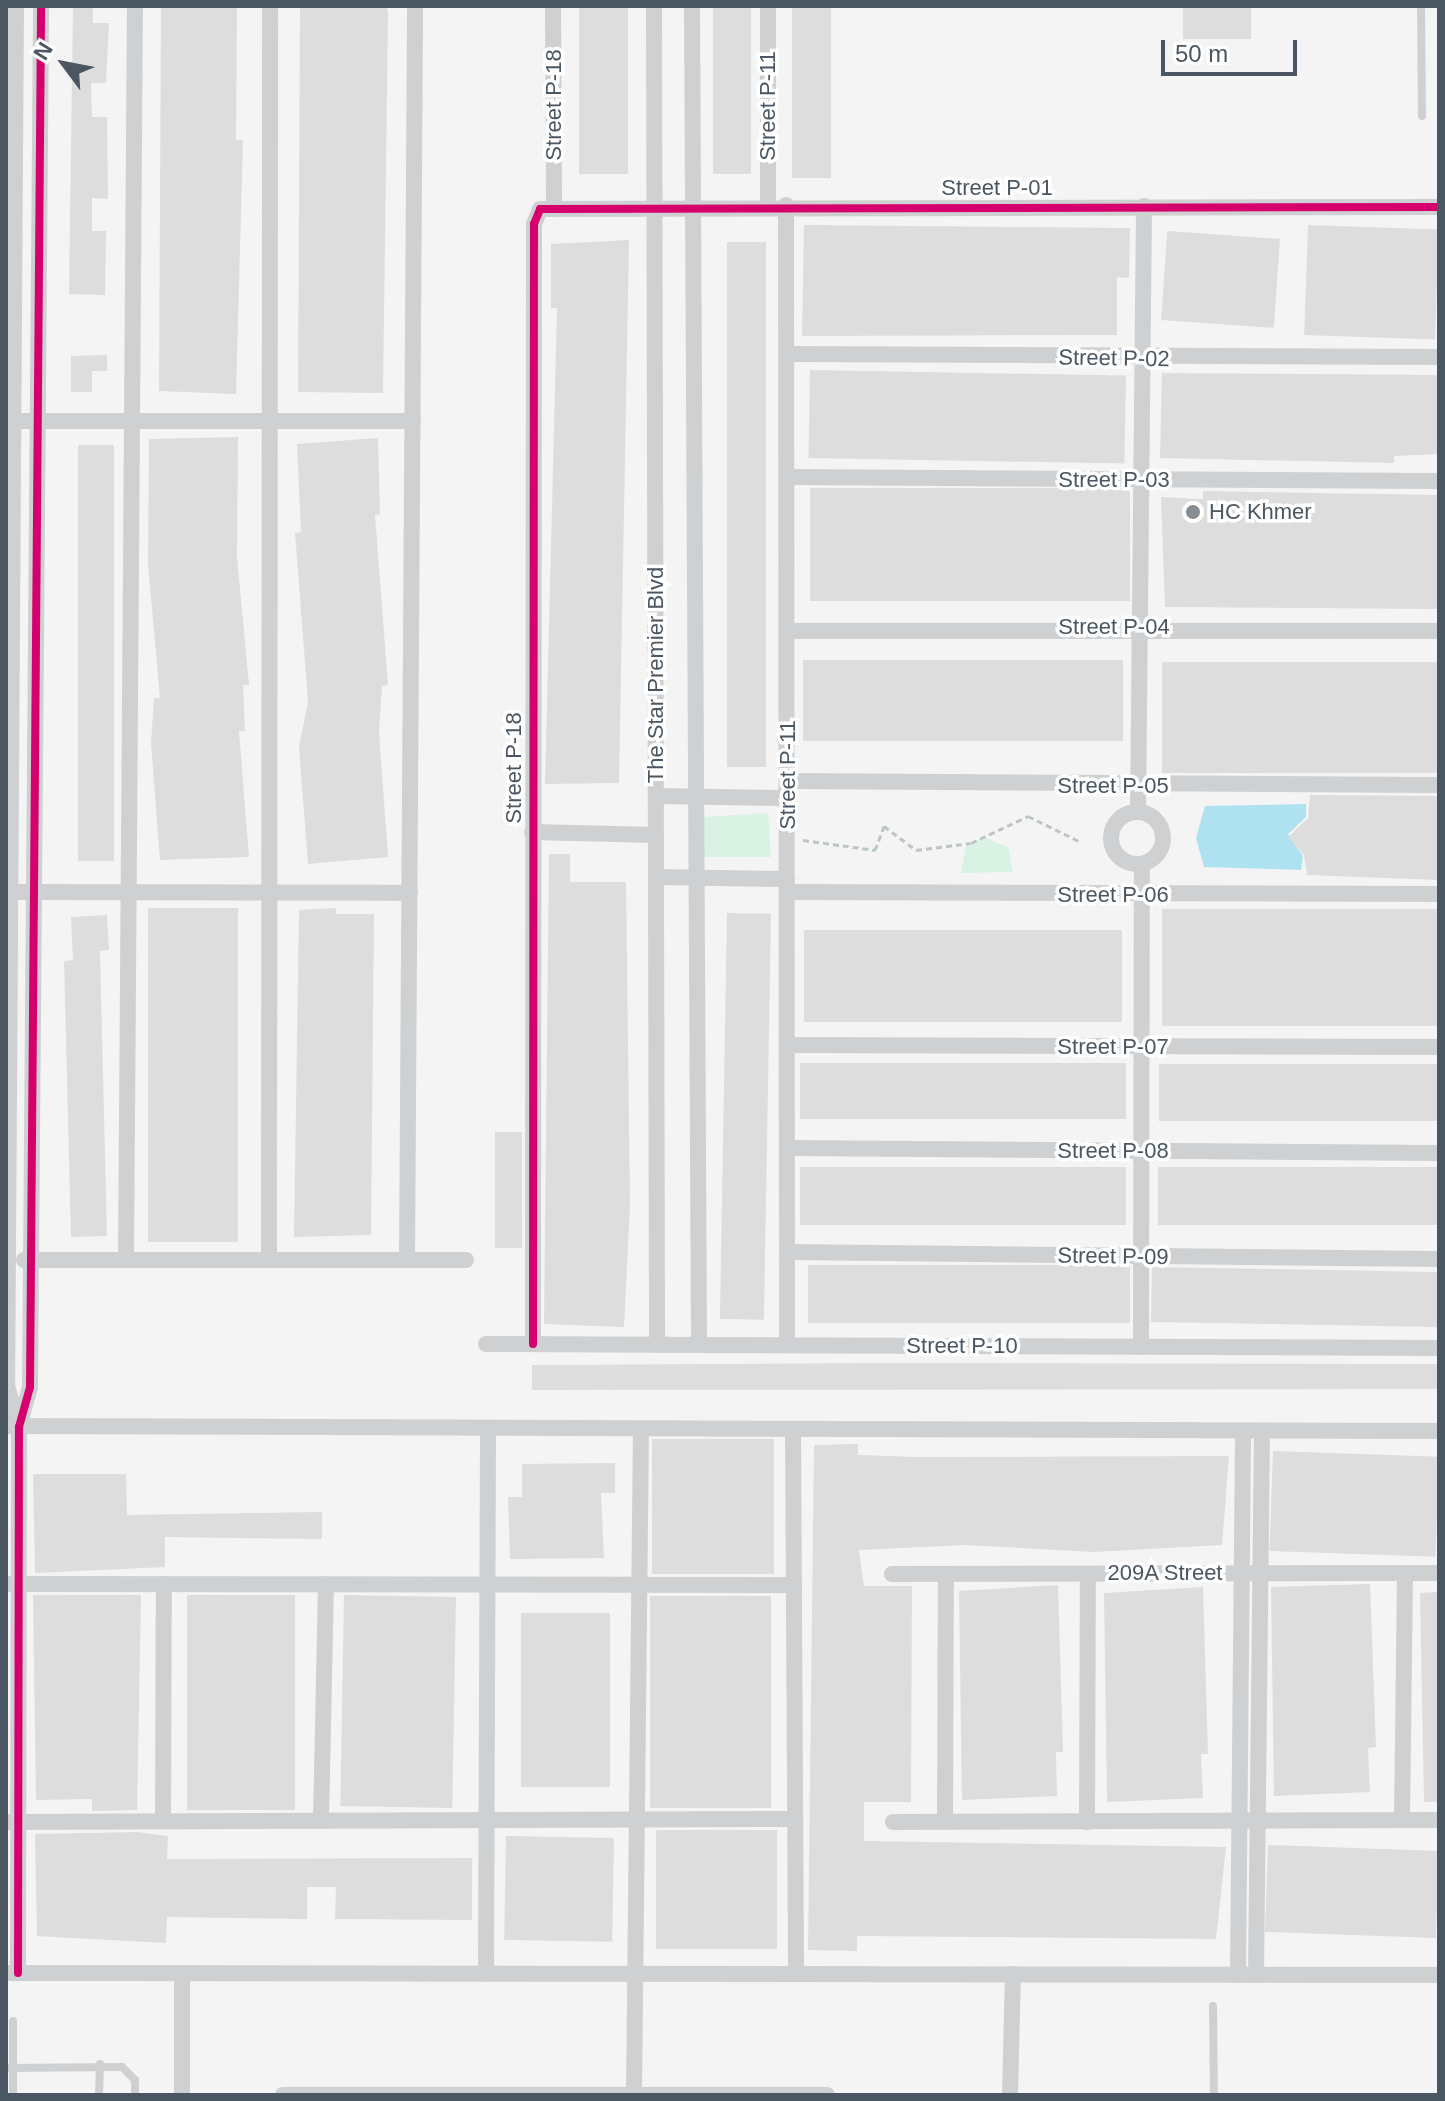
<!DOCTYPE html>
<style>
body{margin:0}
#map{position:relative;width:1445px;height:2101px;overflow:hidden;background:#f4f4f4;font-family:Arial,sans-serif}
div>[style]{position:absolute}
[style*='--x']{left:calc(var(--x)*1px);top:calc(var(--y)*1px);width:calc(var(--w)*1px);rotate:calc(var(--a)*1deg)}
.green>*{inset:0;background:#d9f2e3}
.water>*{inset:0;background:#aee2f0}
.building>*{inset:0;background:#ddddde;transform-origin:0 0}
.path>*{height:3px;margin-top:-1.5px;transform-origin:0;background:repeating-linear-gradient(90deg,#bcc7c4 0 6px,transparent 0 10px)}
.lane>*{height:8px;margin:-4px;padding:0 4px;transform-origin:4px;border-radius:4px;background:#ced0d2}
.street>*{height:16px;margin:-8px;padding:0 8px;transform-origin:8px;border-radius:8px;background:#ced0d2}
.street>.ring{margin:-8px;padding:0;box-sizing:content-box;background:none;border:16px solid #ced0d2;border-radius:50%}
.cycleway>*{height:8px;margin:-4px;padding:0 4px;transform-origin:4px;border-radius:4px;background:#d6006c}
.dots>*{width:22px;height:22px;translate:-50% -50%;box-sizing:border-box;border:4px solid #fff;border-radius:50%}
span{translate:-50% -50%;white-space:nowrap;text-align:center;line-height:1.15;-webkit-text-stroke:7px #fff;paint-order:stroke}
.street-label{font-size:22px;color:#4a5661}
.poi-label{font-size:22px;color:#4a5661}
.left{translate:0 -50%;text-align:left}
.frame{position:absolute;inset:0;border:8px solid #4a5661;pointer-events:none}
.north{position:absolute;left:24px;top:24px;width:80px;height:80px;-webkit-text-stroke:6px #fff;paint-order:stroke;rotate:302deg;font-size:22px;font-weight:700;line-height:32px;text-align:center;color:#4a5661}
.north::after{content:'';display:block;margin:auto;width:28px;height:36px;background:#4a5661;clip-path:polygon(50% 0,100% 100%,50% 72%,0 100%)}
.scale{position:absolute;left:1161px;top:40px;width:136px;height:36px;box-sizing:border-box;border:4px solid #4a5661;border-top:0;padding-left:10px;font-size:24px;line-height:28px;white-space:nowrap;color:#4a5661;-webkit-text-stroke:6px #fff;paint-order:stroke}
</style>
<div id="map">
<div class="green">
<div style="clip-path:polygon(768px 813px,771px 857px,703px 857px,704px 817px)"></div>
<div style="clip-path:polygon(983px 837px,1008px 847px,1013px 872px,961px 873px,966px 846px)"></div>
</div>
<div class="water">
<div style="clip-path:polygon(1306px 804px,1306px 817px,1288px 834px,1303px 856px,1301px 870px,1204px 867px,1196px 838px,1205px 806px)"></div>
</div>
<div class="building">
<div style="clip-path:polygon(73px 6px,93px 6px,93px 23px,109px 23px,106px 83px,91px 83px,92px 117px,107px 117px,108px 199px,92px 198px,92px 231px,106px 231px,105px 295px,69px 294px)"></div>
<div style="clip-path:polygon(161px 6px,237px 6px,236px 140px,243px 140px,236px 394px,159px 391px)"></div>
<div style="clip-path:polygon(300px 6px,386px 6px,388px 12px,383px 393px,298px 392px)"></div>
<div style="left:579px;top:6px;width:49px;height:168px"></div>
<div style="left:713px;top:6px;width:38px;height:168px"></div>
<div style="left:792px;top:6px;width:39px;height:172px"></div>
<div style="left:1183px;top:6px;width:68px;height:33px"></div>
<div style="clip-path:polygon(804px 225px,1130px 228px,1129px 278px,1117px 277px,1117px 335px,802px 336px)"></div>
<div style="left:1308px;top:225px;width:131px;height:110px;rotate:2deg"></div>
<div style="left:1280px;top:239px;width:89px;height:113px;rotate:94deg"></div>
<div style="clip-path:polygon(629px 240px,619px 783px,545px 784px,557px 308px,551px 308px,551px 244px)"></div>
<div style="left:727px;top:242px;width:39px;height:525px"></div>
<div style="clip-path:polygon(107px 355px,107px 371px,92px 371px,92px 392px,71px 392px,71px 356px)"></div>
<div style="left:810px;top:370px;width:316px;height:88px;rotate:1deg"></div>
<div style="clip-path:polygon(1162px 373px,1439px 375px,1439px 454px,1394px 456px,1394px 463px,1160px 458px)"></div>
<div style="clip-path:polygon(238px 437px,237px 557px,249px 685px,243px 685px,245px 731px,239px 731px,249px 857px,160px 860px,151px 743px,154px 698px,160px 698px,148px 564px,149px 439px)"></div>
<div style="clip-path:polygon(378px 438px,380px 514px,375px 515px,388px 685px,382px 686px,379px 732px,388px 857px,308px 864px,299px 747px,308px 702px,295px 533px,301px 532px,297px 444px)"></div>
<div style="left:78px;top:445px;width:36px;height:416px"></div>
<div style="left:810px;top:488px;width:320px;height:113px"></div>
<div style="clip-path:polygon(1203px 491px,1439px 495px,1439px 609px,1165px 607px,1161px 497px,1203px 499px)"></div>
<div style="left:803px;top:660px;width:320px;height:81px"></div>
<div style="left:1162px;top:662px;width:277px;height:111px"></div>
<div style="clip-path:polygon(1310px 795px,1439px 796px,1439px 880px,1307px 875px,1304px 855px,1288px 837px,1308px 818px)"></div>
<div style="clip-path:polygon(549px 854px,570px 854px,570px 882px,626px 882px,630px 1204px,624px 1327px,544px 1324px)"></div>
<div style="left:238px;top:908px;width:334px;height:90px;rotate:90deg"></div>
<div style="clip-path:polygon(336px 908px,336px 914px,374px 914px,371px 1235px,294px 1237px,299px 910px)"></div>
<div style="left:1162px;top:909px;width:277px;height:117px"></div>
<div style="left:727px;top:913px;width:44px;height:406px;rotate:1deg"></div>
<div style="clip-path:polygon(107px 915px,109px 950px,100px 951px,107px 1236px,71px 1237px,64px 961px,73px 960px,71px 917px)"></div>
<div style="left:804px;top:930px;width:318px;height:92px"></div>
<div style="left:800px;top:1063px;width:326px;height:56px"></div>
<div style="left:1159px;top:1064px;width:280px;height:57px"></div>
<div style="left:522px;top:1132px;width:116px;height:27px;rotate:90deg"></div>
<div style="left:800px;top:1167px;width:326px;height:58px"></div>
<div style="left:1158px;top:1167px;width:281px;height:58px"></div>
<div style="left:808px;top:1265px;width:322px;height:58px"></div>
<div style="left:1152px;top:1267px;width:287px;height:55px;rotate:1deg"></div>
<div style="clip-path:polygon(889px 1363px,1439px 1364px,1439px 1389px,532px 1390px,532px 1365px)"></div>
<div style="left:652px;top:1439px;width:122px;height:135px"></div>
<div style="clip-path:polygon(858px 1444px,858px 1455px,918px 1457px,1229px 1456px,1222px 1545px,1094px 1552px,966px 1545px,859px 1550px,864px 1586px,912px 1586px,911px 1802px,864px 1802px,864px 1841px,1226px 1847px,1216px 1939px,857px 1936px,857px 1951px,808px 1950px,814px 1445px)"></div>
<div style="left:1273px;top:1451px;width:166px;height:100px;rotate:2deg"></div>
<div style="clip-path:polygon(615px 1463px,615px 1493px,601px 1493px,604px 1558px,510px 1559px,508px 1497px,522px 1497px,522px 1464px)"></div>
<div style="clip-path:polygon(33px 1474px,126px 1474px,127px 1515px,322px 1512px,322px 1539px,165px 1537px,165px 1567px,35px 1573px)"></div>
<div style="clip-path:polygon(1370px 1584px,1376px 1747px,1368px 1748px,1370px 1792px,1274px 1796px,1271px 1587px)"></div>
<div style="clip-path:polygon(1058px 1585px,1063px 1752px,1056px 1752px,1057px 1796px,962px 1800px,959px 1591px)"></div>
<div style="clip-path:polygon(1203px 1587px,1208px 1754px,1201px 1754px,1203px 1798px,1107px 1802px,1104px 1593px)"></div>
<div style="clip-path:polygon(1439px 1592px,1439px 1802px,1424px 1802px,1420px 1593px)"></div>
<div style="clip-path:polygon(33px 1595px,141px 1595px,137px 1810px,92px 1811px,92px 1799px,36px 1800px)"></div>
<div style="left:187px;top:1595px;width:108px;height:215px"></div>
<div style="left:344px;top:1595px;width:112px;height:211px;rotate:1deg"></div>
<div style="left:771px;top:1596px;width:212px;height:121px;rotate:90deg"></div>
<div style="left:521px;top:1613px;width:89px;height:174px"></div>
<div style="left:777px;top:1830px;width:119px;height:121px;rotate:90deg"></div>
<div style="clip-path:polygon(137px 1832px,168px 1836px,167px 1859px,472px 1858px,472px 1920px,335px 1919px,336px 1887px,307px 1887px,307px 1919px,167px 1917px,166px 1943px,37px 1936px,35px 1834px)"></div>
<div style="left:506px;top:1836px;width:108px;height:104px;rotate:1deg"></div>
<div style="left:1268px;top:1845px;width:171px;height:87px;rotate:2deg"></div>
</div>
<div class="path">
<div style="--x:803;--y:840;--w:73;--a:7.9"></div>
<div style="--x:875;--y:850;--w:26;--a:-69"></div>
<div style="--x:884;--y:826;--w:40;--a:37"></div>
<div style="--x:916;--y:850;--w:55;--a:-7.3"></div>
<div style="--x:971;--y:843;--w:63;--a:-25.3"></div>
<div style="--x:1028;--y:816;--w:57;--a:26.1"></div>
</div>
<div class="lane">
<div style="--x:1421;--y:6;--w:110;--a:89.5"></div>
<div style="--x:1213;--y:2006;--w:89;--a:89.4"></div>
<div style="--x:13;--y:2021;--w:74;--a:90"></div>
<div style="--x:6;--y:2068;--w:116;--a:-0.5"></div>
<div style="--x:122;--y:2067;--w:18;--a:45"></div>
<div style="--x:135;--y:2080;--w:15;--a:90"></div>
<div style="--x:99;--y:2095;--w:31;--a:-88"></div>
</div>
<div class="street">
<div style="--x:16;--y:6;--w:1380;--a:90.37"></div>
<div style="--x:7;--y:1386;--w:43;--a:73.7"></div>
<div style="--x:553;--y:6;--w:199;--a:89.7"></div>
<div style="--x:654;--y:6;--w:1339;--a:89.87"></div>
<div style="--x:692;--y:6;--w:1338;--a:89.7"></div>
<div style="--x:768;--y:6;--w:199;--a:90"></div>
<div style="--x:786;--y:205;--w:1140;--a:89.95"></div>
<div style="--x:790;--y:354;--w:649;--a:0.26"></div>
<div style="--x:6;--y:421;--w:407;--a:0"></div>
<div style="--x:789;--y:477;--w:650;--a:0.35"></div>
<div style="--x:789;--y:631;--w:650;--a:0"></div>
<div style="--x:787;--y:781;--w:652;--a:0.35"></div>
<div style="--x:656;--y:796;--w:132;--a:0.9"></div>
<div style="--x:1138;--y:811;--w:605;--a:-89.43"></div>
<div class="ring" style="left:1111px;top:812px;width:36px;height:36px"></div>
<div style="--x:532;--y:832;--w:124;--a:1.4"></div>
<div style="--x:656;--y:877;--w:131;--a:0.9"></div>
<div style="--x:6;--y:892;--w:404;--a:0.1"></div>
<div style="--x:788;--y:892;--w:651;--a:0.18"></div>
<div style="--x:787;--y:1045;--w:652;--a:0.18"></div>
<div style="--x:787;--y:1148;--w:652;--a:0.44"></div>
<div style="--x:787;--y:1252;--w:652;--a:0.62"></div>
<div style="--x:24;--y:1260;--w:442;--a:0"></div>
<div style="--x:126;--y:1260;--w:1254;--a:-89.59"></div>
<div style="--x:269;--y:1260;--w:1254;--a:-89.95"></div>
<div style="--x:407;--y:1260;--w:1254;--a:-89.63"></div>
<div style="--x:486;--y:1344;--w:953;--a:0.24"></div>
<div style="--x:533;--y:1344;--w:1120;--a:-89.95"></div>
<div style="--x:534;--y:224;--w:16;--a:-68"></div>
<div style="--x:540;--y:209;--w:899;--a:-0.13"></div>
<div style="--x:1141;--y:1347;--w:483;--a:-89.9"></div>
<div style="--x:6;--y:1426;--w:1433;--a:0.2"></div>
<div style="--x:793;--y:1429;--w:542;--a:89.68"></div>
<div style="--x:892;--y:1574;--w:547;--a:-0.1"></div>
<div style="--x:6;--y:1584;--w:788;--a:0.07"></div>
<div style="--x:1402;--y:1820;--w:247;--a:-89.3"></div>
<div style="--x:163;--y:1821;--w:237;--a:-89.8"></div>
<div style="--x:321;--y:1821;--w:237;--a:-88.8"></div>
<div style="--x:6;--y:1822;--w:789;--a:-0.22"></div>
<div style="--x:893;--y:1822;--w:546;--a:-0.21"></div>
<div style="--x:945;--y:1822;--w:248;--a:-89.8"></div>
<div style="--x:1087;--y:1822;--w:248;--a:-89.8"></div>
<div style="--x:6;--y:1973;--w:1433;--a:0.08"></div>
<div style="--x:18;--y:1973;--w:546;--a:-89.9"></div>
<div style="--x:19;--y:1427;--w:41;--a:-74.6"></div>
<div style="--x:30;--y:1387;--w:1381;--a:-89.54"></div>
<div style="--x:486;--y:1974;--w:546;--a:-89.79"></div>
<div style="--x:1238;--y:1975;--w:544;--a:-89.47"></div>
<div style="--x:1256;--y:1975;--w:544;--a:-89.37"></div>
<div style="--x:182;--y:2095;--w:122;--a:-90"></div>
<div style="--x:283;--y:2095;--w:544;--a:0"></div>
<div style="--x:634;--y:2095;--w:666;--a:-89.4"></div>
<div style="--x:1010;--y:2095;--w:121;--a:-88.6"></div>
</div>
<div class="cycleway">
<div style="--x:533;--y:1344;--w:1120;--a:-89.95"></div>
<div style="--x:534;--y:224;--w:16;--a:-68"></div>
<div style="--x:540;--y:209;--w:899;--a:-0.13"></div>
<div style="--x:18;--y:1973;--w:546;--a:-89.9"></div>
<div style="--x:19;--y:1427;--w:41;--a:-74.6"></div>
<div style="--x:30;--y:1387;--w:1381;--a:-89.54"></div>
</div>
<div class="dots">
<div style="left:1193px;top:512px;background:#868d94"></div>
</div>
<div class="street-label">
<span style="left:554px;top:105px;rotate:-90deg">Street P-18</span>
<span style="left:768px;top:106px;rotate:-90deg">Street P-11</span>
<span style="left:997px;top:188px">Street P-01</span>
<span style="left:1114px;top:358px;rotate:1deg">Street P-02</span>
<span style="left:1114px;top:480px">Street P-03</span>
<span style="left:1114px;top:627px">Street P-04</span>
<span style="left:656px;top:675px;rotate:-90deg">The Star Premier Blvd</span>
<span style="left:514px;top:768px;rotate:-90deg">Street P-18</span>
<span style="left:788px;top:775px;rotate:-90deg">Street P-11</span>
<span style="left:1113px;top:786px">Street P-05</span>
<span style="left:1113px;top:895px">Street P-06</span>
<span style="left:1113px;top:1047px">Street P-07</span>
<span style="left:1113px;top:1151px">Street P-08</span>
<span style="left:1113px;top:1256px;rotate:1deg">Street P-09</span>
<span style="left:962px;top:1346px">Street P-10</span>
<span style="left:1165px;top:1573px">209A Street</span>
</div>
<div class="poi-label">
<span class="left" style="left:1209px;top:512px">HC Khmer</span>
</div>
<div class="frame"></div>
<div class="north">N</div>
<div class="scale">50 m</div>
</div>
